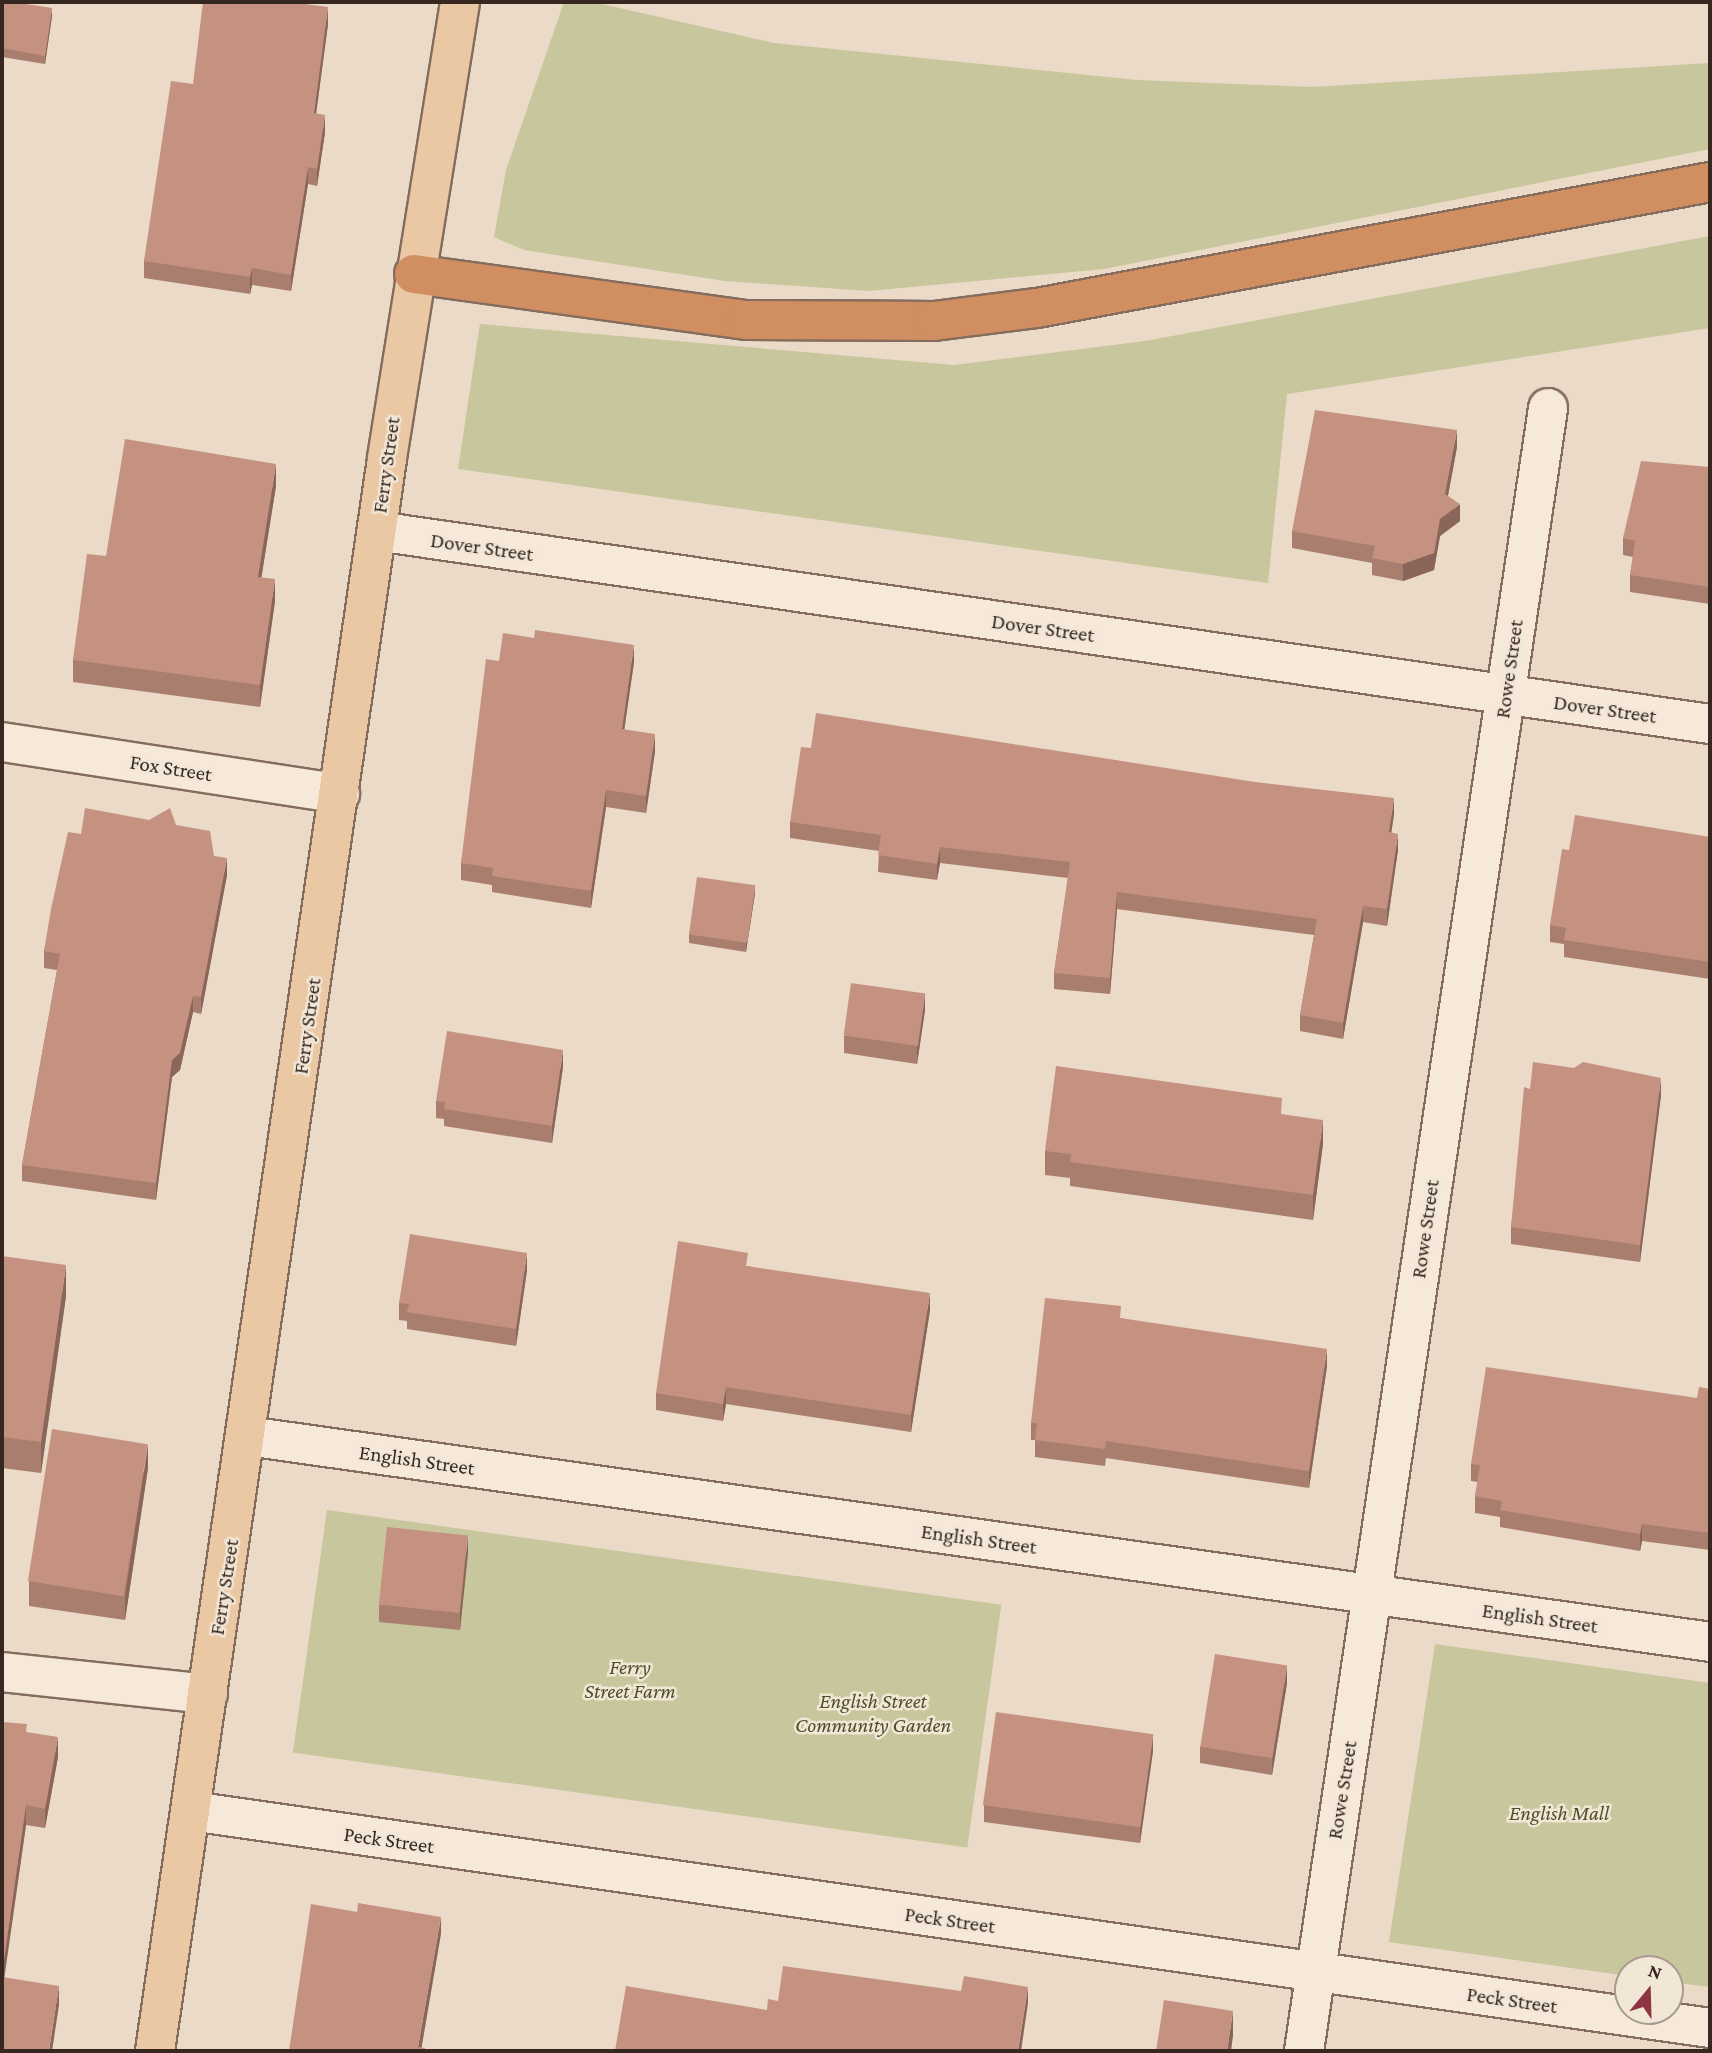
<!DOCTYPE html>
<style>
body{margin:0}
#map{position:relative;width:1712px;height:2053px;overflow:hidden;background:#eadac7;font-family:"Crimson Pro",serif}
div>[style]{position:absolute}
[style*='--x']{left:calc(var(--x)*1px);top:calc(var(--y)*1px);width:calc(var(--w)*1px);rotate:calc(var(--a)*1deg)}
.green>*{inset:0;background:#c7c69c;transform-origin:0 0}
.roads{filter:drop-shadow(2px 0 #846c5e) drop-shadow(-2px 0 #846c5e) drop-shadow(0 2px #846c5e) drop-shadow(0 -2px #846c5e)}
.minor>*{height:38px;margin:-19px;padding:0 19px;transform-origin:19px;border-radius:19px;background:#f6e9da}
.major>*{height:38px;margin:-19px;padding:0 19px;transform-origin:19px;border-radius:19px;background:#e9c8a3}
.highway>*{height:38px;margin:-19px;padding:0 19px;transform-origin:19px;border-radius:19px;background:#d18e61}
.wall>*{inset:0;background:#a97e6f}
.shaded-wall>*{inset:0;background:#8a665a}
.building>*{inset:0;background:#c59281;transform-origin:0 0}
span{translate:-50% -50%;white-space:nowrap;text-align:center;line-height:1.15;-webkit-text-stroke:5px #f2e6d6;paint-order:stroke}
.street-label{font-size:21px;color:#362821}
.park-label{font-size:21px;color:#4d5029;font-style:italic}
.frame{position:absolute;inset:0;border:4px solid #362821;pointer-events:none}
.north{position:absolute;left:1614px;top:1955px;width:70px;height:70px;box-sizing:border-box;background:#f2e6d6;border:2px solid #a79a8e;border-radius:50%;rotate:19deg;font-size:19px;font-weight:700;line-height:28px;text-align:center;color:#362821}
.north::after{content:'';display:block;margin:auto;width:24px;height:32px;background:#8e3443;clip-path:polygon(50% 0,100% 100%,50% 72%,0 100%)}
</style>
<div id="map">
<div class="green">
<div style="clip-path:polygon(564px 2px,593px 2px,774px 43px,1137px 80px,1312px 87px,1710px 63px,1710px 149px,1104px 269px,869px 291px,725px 281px,524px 250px,494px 237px,506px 170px)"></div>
<div style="clip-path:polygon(1710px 236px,1710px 328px,1287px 394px,1268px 583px,458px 469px,480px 324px,954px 365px,1145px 341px)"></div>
<div style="left:327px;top:1510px;width:681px;height:245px;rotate:8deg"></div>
<div style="clip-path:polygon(1435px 1644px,1710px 1683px,1710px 1987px,1670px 1982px,1670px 1969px,1628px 1969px,1628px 1976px,1389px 1942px)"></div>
</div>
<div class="roads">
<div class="minor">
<div style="--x:377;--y:531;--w:1347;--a:8.24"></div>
<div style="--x:2;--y:742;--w:342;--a:8.7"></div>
<div style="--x:247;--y:1436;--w:1477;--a:8.01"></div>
<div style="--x:2;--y:1672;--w:207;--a:6.1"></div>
<div style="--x:191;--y:1811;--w:1534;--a:8.13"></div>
<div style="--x:1304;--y:2051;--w:1661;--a:-81.55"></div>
</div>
<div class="major">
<div style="--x:155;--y:2051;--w:1610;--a:-81.71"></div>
<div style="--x:387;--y:458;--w:462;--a:-80.9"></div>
</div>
<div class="highway">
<div style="--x:414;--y:274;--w:335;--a:7.9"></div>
<div style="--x:746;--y:320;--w:188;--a:0.3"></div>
<div style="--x:934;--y:321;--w:104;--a:-7.2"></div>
<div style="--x:1037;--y:308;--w:685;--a:-10.6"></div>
</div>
</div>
<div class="wall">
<div style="clip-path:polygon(2px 2px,52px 16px,45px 64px,2px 57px)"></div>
<div style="clip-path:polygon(328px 24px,316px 113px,325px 132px,317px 186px,308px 184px,291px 291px,252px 285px,250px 294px,144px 278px,144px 261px,193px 84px)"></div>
<div style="clip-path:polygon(1457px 447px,1448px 496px,1460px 521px,1440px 536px,1434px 570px,1403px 581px,1372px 575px,1372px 563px,1292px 548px,1292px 531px)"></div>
<div style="clip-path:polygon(1710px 467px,1710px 604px,1630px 592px,1630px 575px,1633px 557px,1623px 555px,1623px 538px)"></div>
<div style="clip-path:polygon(276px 486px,261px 578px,275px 601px,260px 707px,73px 682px,73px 660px,106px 556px)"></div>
<div style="clip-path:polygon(499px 661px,634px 662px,624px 729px,655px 751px,646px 813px,606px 807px,591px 908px,492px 892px,492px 885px,461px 880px,461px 863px)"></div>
<div style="clip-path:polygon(1394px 814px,1391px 833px,1398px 850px,1387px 926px,1363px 922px,1343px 1039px,1300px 1031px,1300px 1015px,1314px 935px,1117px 909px,1110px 994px,1054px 989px,1054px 973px,1068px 878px,940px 863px,937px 880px,878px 872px,879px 851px,790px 838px,790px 822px)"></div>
<div style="clip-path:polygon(176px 825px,214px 856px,227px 875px,201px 1014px,193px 1012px,180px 1070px,172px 1077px,156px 1200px,22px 1181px,22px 1165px,57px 970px,44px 968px,44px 951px,81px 834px)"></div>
<div style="clip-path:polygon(1710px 837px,1710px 979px,1564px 957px,1564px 944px,1550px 942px,1550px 925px)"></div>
<div style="clip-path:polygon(755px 893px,746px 952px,689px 943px,689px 934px)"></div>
<div style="clip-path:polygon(925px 1010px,917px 1064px,844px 1053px,844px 1036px)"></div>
<div style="clip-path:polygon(563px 1067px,552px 1143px,444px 1126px,444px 1119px,436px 1118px,436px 1101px)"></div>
<div style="clip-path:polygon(1530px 1089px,1661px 1095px,1640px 1262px,1511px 1244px,1511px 1227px)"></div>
<div style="clip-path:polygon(1282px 1114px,1323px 1144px,1313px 1220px,1070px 1186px,1070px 1178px,1045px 1175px,1045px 1151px)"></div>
<div style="clip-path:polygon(2px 1256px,66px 1296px,41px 1473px,2px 1468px)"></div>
<div style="clip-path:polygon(748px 1266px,930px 1310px,911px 1432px,726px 1404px,723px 1421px,656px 1410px,656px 1393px)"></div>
<div style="clip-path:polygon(527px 1270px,516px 1346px,407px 1329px,407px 1321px,399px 1320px,399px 1303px)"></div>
<div style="clip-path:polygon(1121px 1318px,1327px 1366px,1309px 1488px,1106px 1458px,1105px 1466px,1035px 1457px,1035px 1440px,1031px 1440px,1031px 1423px)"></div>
<div style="clip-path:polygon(1710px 1389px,1710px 1550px,1642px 1541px,1640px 1551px,1500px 1527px,1500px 1517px,1475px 1513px,1475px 1496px,1478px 1482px,1471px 1481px,1471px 1464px,1697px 1398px)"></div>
<div style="clip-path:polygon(148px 1468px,125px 1620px,29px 1606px,29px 1581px)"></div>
<div style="clip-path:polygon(468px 1552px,460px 1630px,379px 1622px,379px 1605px)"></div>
<div style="clip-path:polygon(1287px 1683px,1272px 1775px,1200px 1763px,1200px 1747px)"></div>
<div style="clip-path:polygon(2px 1722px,27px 1732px,58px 1757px,45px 1828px,26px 1825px,4px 1977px,59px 2005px,2px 2051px)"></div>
<div style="clip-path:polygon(1153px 1751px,1140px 1843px,984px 1822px,984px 1805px)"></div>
</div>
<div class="shaded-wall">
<div style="clip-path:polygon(328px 7px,328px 24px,314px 130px,314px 113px)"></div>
<div style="clip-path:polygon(52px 8px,52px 16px,45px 64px,45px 56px)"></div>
<div style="clip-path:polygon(325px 115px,325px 132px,317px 186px,317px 169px)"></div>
<div style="clip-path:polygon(308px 167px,308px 184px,291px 291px,291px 275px)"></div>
<div style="clip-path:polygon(252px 268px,252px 285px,250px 294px,250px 277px)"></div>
<div style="clip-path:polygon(1457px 430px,1457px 447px,1445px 511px,1445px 494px)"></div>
<div style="clip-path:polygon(276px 464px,276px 486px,258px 599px,258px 577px)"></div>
<div style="clip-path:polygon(1460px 504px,1460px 521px,1440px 536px,1434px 570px,1403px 581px,1403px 564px,1440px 519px)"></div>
<div style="clip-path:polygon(275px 579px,275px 601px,260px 707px,260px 685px)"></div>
<div style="clip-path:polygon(634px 645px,634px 662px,622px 746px,622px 729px)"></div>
<div style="clip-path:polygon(655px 734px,655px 751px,646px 813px,646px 796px)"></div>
<div style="clip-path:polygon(606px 790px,606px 807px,591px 908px,591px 891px)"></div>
<div style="clip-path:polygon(1394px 798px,1394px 814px,1389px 849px,1389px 832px)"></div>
<div style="clip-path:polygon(1398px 834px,1398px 850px,1387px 926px,1387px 909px)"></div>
<div style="clip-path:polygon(940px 847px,940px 863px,937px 880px,937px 864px)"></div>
<div style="clip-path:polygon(227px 858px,227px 875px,201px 1014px,201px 997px)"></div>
<div style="clip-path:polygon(755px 885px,755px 893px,746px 952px,746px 943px)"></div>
<div style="clip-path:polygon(1117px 892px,1117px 909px,1110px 994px,1110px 978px)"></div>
<div style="clip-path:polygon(1363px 906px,1363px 922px,1343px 1039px,1343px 1023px)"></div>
<div style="clip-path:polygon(925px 993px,925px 1010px,917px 1064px,917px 1047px)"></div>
<div style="clip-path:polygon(193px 996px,193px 1012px,180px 1070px,172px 1077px,156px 1200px,156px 1183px,172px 1060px)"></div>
<div style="clip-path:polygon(563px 1050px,563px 1067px,552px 1143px,552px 1126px)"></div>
<div style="clip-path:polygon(1661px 1078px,1661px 1095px,1640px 1262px,1640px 1245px)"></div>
<div style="clip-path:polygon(1323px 1120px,1323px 1144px,1313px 1220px,1313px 1195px)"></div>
<div style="clip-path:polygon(527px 1253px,527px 1270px,516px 1346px,516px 1329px)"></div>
<div style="clip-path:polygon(66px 1265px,66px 1296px,41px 1473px,41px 1442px)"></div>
<div style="clip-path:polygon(930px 1293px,930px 1310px,911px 1432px,911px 1415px)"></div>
<div style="clip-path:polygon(1327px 1349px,1327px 1366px,1309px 1488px,1309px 1471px)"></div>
<div style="clip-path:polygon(726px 1387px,726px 1404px,723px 1421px,723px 1404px)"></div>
<div style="clip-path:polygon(148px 1444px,148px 1468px,125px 1620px,125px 1596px)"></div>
<div style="clip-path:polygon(1642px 1524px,1642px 1541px,1640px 1551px,1640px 1534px)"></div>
<div style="clip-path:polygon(468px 1535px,468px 1552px,460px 1630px,460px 1613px)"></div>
<div style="clip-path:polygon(1287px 1666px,1287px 1683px,1272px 1775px,1272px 1758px)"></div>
<div style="clip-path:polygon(1153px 1734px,1153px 1751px,1140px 1843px,1140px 1826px)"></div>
<div style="clip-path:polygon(58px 1737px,58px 1757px,45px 1828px,45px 1809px)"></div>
<div style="clip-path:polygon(26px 1805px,26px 1825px,2px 1994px,2px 1974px)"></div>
<div style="clip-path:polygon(441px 1917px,441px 1934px,421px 2051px,418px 2047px)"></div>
<div style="clip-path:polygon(59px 1986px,59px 2005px,52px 2051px,49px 2051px)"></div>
<div style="clip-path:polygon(1028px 1987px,1028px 2003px,1021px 2051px,1018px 2051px)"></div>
<div style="clip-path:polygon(1233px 2011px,1233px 2036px,1231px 2051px,1227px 2051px)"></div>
</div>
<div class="building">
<div style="clip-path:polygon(2px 2px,13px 2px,52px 8px,45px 56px,2px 48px)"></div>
<div style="clip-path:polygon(203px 2px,290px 2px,328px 7px,314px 113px,325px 115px,317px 169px,308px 167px,291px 275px,252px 268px,250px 277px,144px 261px,171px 81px,193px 84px)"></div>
<div style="clip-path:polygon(1315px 410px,1457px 430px,1445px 494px,1460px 504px,1440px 519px,1434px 553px,1403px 564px,1372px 558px,1375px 546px,1292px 531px)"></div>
<div style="clip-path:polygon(125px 439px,276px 464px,258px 577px,275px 579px,260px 685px,73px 660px,87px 554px,106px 556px)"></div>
<div style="clip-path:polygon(1641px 461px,1710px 467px,1710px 587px,1630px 575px,1635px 541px,1623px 538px)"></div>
<div style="clip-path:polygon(535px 630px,634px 645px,622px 729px,655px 734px,646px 796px,606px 790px,591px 891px,492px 876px,493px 868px,461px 863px,486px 659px,499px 661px,503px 633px,534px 638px)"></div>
<div style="clip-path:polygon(816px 713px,1255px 782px,1394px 798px,1389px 832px,1398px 834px,1387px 909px,1363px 906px,1343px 1023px,1300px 1015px,1317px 919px,1117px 892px,1110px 978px,1054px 973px,1070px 862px,940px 847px,937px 864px,878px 855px,881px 835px,790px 822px,801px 747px,811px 748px)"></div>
<div style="clip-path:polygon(85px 808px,149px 820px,170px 808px,176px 825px,210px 831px,214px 856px,227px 858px,201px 997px,193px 996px,180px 1053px,172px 1060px,156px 1183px,22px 1165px,60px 954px,44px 951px,51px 909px,68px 832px,81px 834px)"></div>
<div style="clip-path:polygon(1575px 815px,1710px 837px,1710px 962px,1564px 940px,1566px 928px,1550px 925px,1562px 849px,1569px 850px)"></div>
<div style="left:697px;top:877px;width:59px;height:58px;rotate:8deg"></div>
<div style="left:851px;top:983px;width:75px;height:53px;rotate:8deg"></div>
<div style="clip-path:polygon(447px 1031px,563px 1050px,552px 1126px,444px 1109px,445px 1102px,436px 1101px)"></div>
<div style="clip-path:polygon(1533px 1062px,1574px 1068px,1583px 1062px,1661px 1078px,1640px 1245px,1511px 1227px,1524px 1087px,1530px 1089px)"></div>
<div style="clip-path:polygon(1056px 1066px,1282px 1098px,1281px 1114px,1323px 1120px,1313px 1195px,1070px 1162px,1071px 1154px,1045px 1151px)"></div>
<div style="clip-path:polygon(410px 1234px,527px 1253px,516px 1329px,407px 1312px,409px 1304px,399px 1303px)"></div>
<div style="clip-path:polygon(678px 1241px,748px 1253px,746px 1266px,930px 1293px,911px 1415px,726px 1387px,723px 1404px,656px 1393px)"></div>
<div style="clip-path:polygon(2px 1256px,66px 1265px,41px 1442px,2px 1437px)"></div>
<div style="clip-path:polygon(1045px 1298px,1121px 1306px,1120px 1318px,1327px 1349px,1309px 1471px,1106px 1441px,1105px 1449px,1035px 1440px,1037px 1423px,1031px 1423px)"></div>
<div style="clip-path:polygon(1486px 1367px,1697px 1398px,1699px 1387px,1710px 1389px,1710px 1533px,1642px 1524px,1640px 1534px,1500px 1510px,1502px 1501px,1475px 1496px,1480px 1465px,1471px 1464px)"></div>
<div style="left:52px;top:1429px;width:97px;height:154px;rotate:9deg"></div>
<div style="left:387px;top:1527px;width:81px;height:78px;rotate:6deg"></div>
<div style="left:1215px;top:1654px;width:73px;height:94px;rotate:9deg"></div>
<div style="left:996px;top:1712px;width:159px;height:94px;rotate:8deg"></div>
<div style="clip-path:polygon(2px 1722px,27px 1724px,26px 1732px,58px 1737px,45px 1809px,26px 1805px,2px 1974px)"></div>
<div style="clip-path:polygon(358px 1903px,441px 1917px,418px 2047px,425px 2048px,425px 2051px,289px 2051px,311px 1904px,357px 1912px)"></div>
<div style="clip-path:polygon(783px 1966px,961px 1991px,964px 1976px,1028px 1987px,1018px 2051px,615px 2051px,626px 1986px,767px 2010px,768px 1999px,778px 2001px)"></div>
<div style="clip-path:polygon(2px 1977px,59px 1986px,49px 2051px,2px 2051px)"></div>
<div style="clip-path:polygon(1164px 2000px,1233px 2011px,1227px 2051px,1156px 2051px)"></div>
</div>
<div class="street-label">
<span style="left:386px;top:465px;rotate:-82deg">Ferry Street</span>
<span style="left:482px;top:547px;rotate:8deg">Dover Street</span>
<span style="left:1043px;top:628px;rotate:8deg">Dover Street</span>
<span style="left:1509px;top:669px;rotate:-82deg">Rowe Street</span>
<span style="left:1605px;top:709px;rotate:8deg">Dover Street</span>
<span style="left:171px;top:768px;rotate:9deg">Fox Street</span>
<span style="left:307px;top:1026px;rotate:-82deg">Ferry Street</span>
<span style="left:1425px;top:1229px;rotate:-82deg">Rowe Street</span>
<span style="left:417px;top:1460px;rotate:8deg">English Street</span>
<span style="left:979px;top:1539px;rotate:8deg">English Street</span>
<span style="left:224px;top:1587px;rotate:-81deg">Ferry Street</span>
<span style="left:1540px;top:1618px;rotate:8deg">English Street</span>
<span style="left:1342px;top:1790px;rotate:-81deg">Rowe Street</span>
<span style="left:389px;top:1840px;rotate:8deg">Peck Street</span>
<span style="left:950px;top:1920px;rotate:8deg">Peck Street</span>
<span style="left:1512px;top:2000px;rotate:8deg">Peck Street</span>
</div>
<div class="park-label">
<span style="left:630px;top:1679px">Ferry<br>Street Farm</span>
<span style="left:873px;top:1713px">English Street<br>Community Garden</span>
<span style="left:1559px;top:1813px">English Mall</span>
</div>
<div class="frame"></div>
<div class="north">N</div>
</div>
